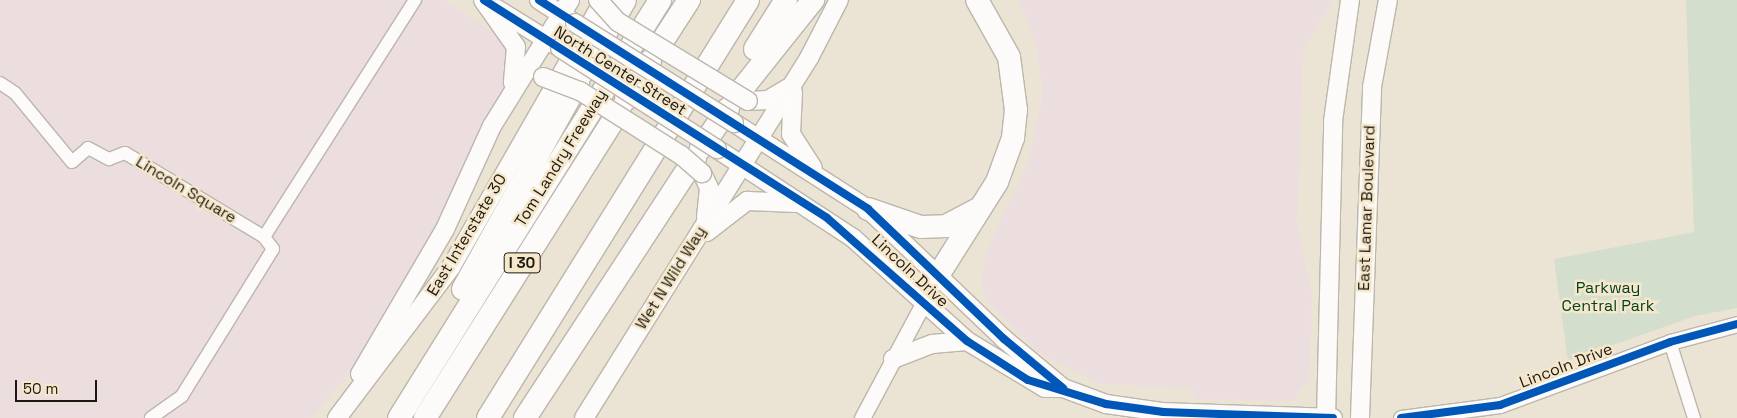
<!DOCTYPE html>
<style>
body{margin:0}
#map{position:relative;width:1737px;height:418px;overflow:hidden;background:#ebe4d5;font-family:"Space Grotesk",sans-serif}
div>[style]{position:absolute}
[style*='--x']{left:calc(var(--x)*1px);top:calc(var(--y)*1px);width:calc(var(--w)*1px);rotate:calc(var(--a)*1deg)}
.commercial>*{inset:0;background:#ecdddf}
.green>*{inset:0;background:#d4decd}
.roads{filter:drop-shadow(1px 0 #bcb6ab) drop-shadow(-1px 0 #bcb6ab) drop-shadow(0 1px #bcb6ab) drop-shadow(0 -1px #bcb6ab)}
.minor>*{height:12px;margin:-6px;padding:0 6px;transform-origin:6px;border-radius:6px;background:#fcfbf9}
.tertiary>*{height:15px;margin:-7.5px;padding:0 7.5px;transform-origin:7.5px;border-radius:7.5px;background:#fcfbf9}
.secondary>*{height:18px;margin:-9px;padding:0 9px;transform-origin:9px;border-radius:9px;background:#fcfbf9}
.motorway>*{height:22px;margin:-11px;padding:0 11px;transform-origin:11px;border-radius:11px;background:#fcfbf9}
.bridges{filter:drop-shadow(1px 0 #bcb6ab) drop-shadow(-1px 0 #bcb6ab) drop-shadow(0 1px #bcb6ab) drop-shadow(0 -1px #bcb6ab)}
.secondary-bridge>*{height:18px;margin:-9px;padding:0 9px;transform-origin:9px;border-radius:9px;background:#fcfbf9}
.cycleway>*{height:8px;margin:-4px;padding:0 4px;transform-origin:4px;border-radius:4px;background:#0057b8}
span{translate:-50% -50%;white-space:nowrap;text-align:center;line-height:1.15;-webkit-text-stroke:5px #f5e7cb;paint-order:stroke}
.shield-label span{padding:1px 4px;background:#f5e7cb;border:1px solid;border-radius:4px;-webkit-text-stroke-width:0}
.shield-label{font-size:15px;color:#1e190f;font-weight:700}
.street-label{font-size:16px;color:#1e190f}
.park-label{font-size:16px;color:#003f1e}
.scale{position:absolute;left:15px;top:380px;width:82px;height:22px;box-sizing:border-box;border:2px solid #1e190f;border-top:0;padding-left:6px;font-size:15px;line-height:18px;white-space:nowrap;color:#1e190f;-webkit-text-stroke:4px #f5e7cb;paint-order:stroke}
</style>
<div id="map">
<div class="commercial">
<div style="clip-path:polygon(0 0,444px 0,501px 37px,510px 57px,510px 81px,410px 300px,311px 418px,0 418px)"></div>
<div style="clip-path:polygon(1019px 0,1333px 0,1303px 49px,1297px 224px,1312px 297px,1309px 379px,1299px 389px,1296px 401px,1195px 399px,1192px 388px,1100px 384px,1038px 352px,989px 303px,981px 288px,986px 253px,1028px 162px,1043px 95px,1037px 48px)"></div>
</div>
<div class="green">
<div style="clip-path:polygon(1686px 0,1737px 0,1737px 308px,1695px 316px,1568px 361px,1554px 259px,1694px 232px)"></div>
</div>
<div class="roads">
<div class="minor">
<div style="--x:0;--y:83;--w:18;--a:34"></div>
<div style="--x:15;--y:93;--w:89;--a:50.4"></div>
<div style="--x:72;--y:162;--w:21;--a:-41"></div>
<div style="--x:88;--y:148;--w:24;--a:28"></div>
<div style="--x:109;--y:159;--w:17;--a:-21"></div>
<div style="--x:125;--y:153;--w:162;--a:31.1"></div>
<div style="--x:264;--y:237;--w:15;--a:53"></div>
<div style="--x:273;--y:249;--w:173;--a:121.8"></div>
<div style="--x:182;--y:396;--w:38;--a:145"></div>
<div style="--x:264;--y:237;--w:281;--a:-57.5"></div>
<div style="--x:1670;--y:342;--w:80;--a:72.5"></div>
</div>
<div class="tertiary">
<div style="--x:862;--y:418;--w:163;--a:-61.9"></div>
<div style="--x:1401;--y:418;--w:100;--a:-7.5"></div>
<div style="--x:1500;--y:405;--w:181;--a:-20.3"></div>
<div style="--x:1670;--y:342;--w:69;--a:-15"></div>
</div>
<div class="secondary">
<div style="--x:483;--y:0;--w:57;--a:54.9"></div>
<div style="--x:516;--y:47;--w:36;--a:95"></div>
<div style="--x:539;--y:0;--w:37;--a:33"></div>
<div style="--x:497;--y:9;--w:68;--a:31.8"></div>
<div style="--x:793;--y:92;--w:42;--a:92.7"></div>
<div style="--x:791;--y:134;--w:40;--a:57.1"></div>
<div style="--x:748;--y:101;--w:20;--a:-3"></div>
<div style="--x:768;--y:100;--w:23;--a:-31"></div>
<div style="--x:734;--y:123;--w:159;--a:32.7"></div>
<div style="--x:868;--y:209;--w:188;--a:43.7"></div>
<div style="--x:1004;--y:339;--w:77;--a:39.7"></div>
<div style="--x:717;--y:149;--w:163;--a:33.2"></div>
<div style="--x:853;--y:238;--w:154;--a:42.1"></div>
<div style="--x:967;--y:341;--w:91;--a:31.1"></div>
<div style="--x:1045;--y:388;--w:18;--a:0"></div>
<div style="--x:1063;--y:388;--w:46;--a:20.4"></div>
<div style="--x:1106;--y:404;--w:58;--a:8"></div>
<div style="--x:1163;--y:412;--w:170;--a:2"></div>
<div style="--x:702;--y:173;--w:17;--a:65"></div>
<div style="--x:709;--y:188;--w:29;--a:96"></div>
<div style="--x:707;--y:232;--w:51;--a:-37.8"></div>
<div style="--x:747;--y:201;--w:50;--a:2.3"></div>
<div style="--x:893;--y:359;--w:42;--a:-21"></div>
<div style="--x:932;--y:344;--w:35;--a:-5"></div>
<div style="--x:360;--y:374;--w:168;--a:-59.6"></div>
<div style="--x:445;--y:229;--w:113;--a:-65.5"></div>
<div style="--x:492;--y:126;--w:148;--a:-58.2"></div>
<div style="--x:337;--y:418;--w:189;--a:-52.9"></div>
<div style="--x:451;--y:267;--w:308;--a:-60.2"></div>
<div style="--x:584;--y:418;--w:425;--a:-58"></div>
<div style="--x:809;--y:58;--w:65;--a:-62.7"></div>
<div style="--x:1326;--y:418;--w:297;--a:-88.6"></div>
<div style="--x:1333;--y:121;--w:122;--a:-82"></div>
<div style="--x:1360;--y:418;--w:331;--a:-87.9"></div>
<div style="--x:1372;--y:87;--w:88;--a:-79.6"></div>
</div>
<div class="motorway">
<div style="--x:755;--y:49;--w:58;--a:-57.7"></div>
<div style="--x:656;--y:51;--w:61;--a:-57.1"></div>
<div style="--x:583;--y:72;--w:83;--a:-59.7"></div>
<div style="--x:626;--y:99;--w:45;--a:-57.7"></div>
<div style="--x:734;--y:99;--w:127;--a:-51.4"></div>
<div style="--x:701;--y:148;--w:47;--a:-55.3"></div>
<div style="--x:868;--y:209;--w:56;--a:18.8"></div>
<div style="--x:921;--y:227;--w:25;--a:-2"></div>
<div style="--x:946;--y:226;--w:36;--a:-28"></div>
<div style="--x:939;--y:274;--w:109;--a:-57.8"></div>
<div style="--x:997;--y:182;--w:47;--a:-70"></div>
<div style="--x:1013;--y:138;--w:28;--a:-84"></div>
<div style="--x:1016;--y:110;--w:53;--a:-97.5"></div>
<div style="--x:1009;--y:57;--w:65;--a:-119.3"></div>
<div style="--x:463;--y:289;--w:237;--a:-60.9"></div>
<div style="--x:399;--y:418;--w:493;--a:-58"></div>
<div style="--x:425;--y:418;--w:365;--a:-57.7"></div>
<div style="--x:488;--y:418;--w:492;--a:-58.1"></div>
<div style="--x:525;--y:418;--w:311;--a:-56.8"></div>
</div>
</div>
<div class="bridges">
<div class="secondary-bridge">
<div style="--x:598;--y:0;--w:30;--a:48"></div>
<div style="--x:618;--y:22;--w:152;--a:31.3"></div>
<div style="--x:575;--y:23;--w:188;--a:32.2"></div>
<div style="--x:560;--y:48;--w:187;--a:32.8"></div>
<div style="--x:543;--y:77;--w:40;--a:21"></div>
<div style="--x:580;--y:91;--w:120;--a:32.4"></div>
<div style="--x:681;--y:155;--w:28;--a:41"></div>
</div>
</div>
<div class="cycleway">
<div style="--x:484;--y:0;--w:406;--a:32.4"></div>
<div style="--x:827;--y:218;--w:186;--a:41.3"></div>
<div style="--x:967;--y:341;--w:72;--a:32.6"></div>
<div style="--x:1028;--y:380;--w:82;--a:17.1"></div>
<div style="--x:1106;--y:404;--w:58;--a:8"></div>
<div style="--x:1163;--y:412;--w:170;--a:2"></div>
<div style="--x:539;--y:0;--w:390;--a:32.4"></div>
<div style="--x:868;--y:209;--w:188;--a:43.7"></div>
<div style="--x:1004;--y:339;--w:77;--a:39.7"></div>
<div style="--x:1401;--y:418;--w:100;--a:-7.5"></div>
<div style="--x:1500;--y:405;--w:181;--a:-20.3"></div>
<div style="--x:1670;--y:342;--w:69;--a:-15"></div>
</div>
<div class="shield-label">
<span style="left:522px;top:263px">I 30</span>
</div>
<div class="street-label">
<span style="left:620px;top:71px;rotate:32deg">North Center Street</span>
<span style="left:561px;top:158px;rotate:-58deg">Tom Landry Freeway</span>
<span style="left:186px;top:190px;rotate:31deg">Lincoln Square</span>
<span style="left:1367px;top:208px;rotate:-88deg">East Lamar Boulevard</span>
<span style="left:467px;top:235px;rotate:-59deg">East Interstate 30</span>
<span style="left:910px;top:271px;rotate:43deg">Lincoln Drive</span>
<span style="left:671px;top:278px;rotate:-58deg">Wet N Wild Way</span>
<span style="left:1566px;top:366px;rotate:-21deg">Lincoln Drive</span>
</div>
<div class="park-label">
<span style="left:1608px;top:297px">Parkway<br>Central Park</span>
</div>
<div class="scale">50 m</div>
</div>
